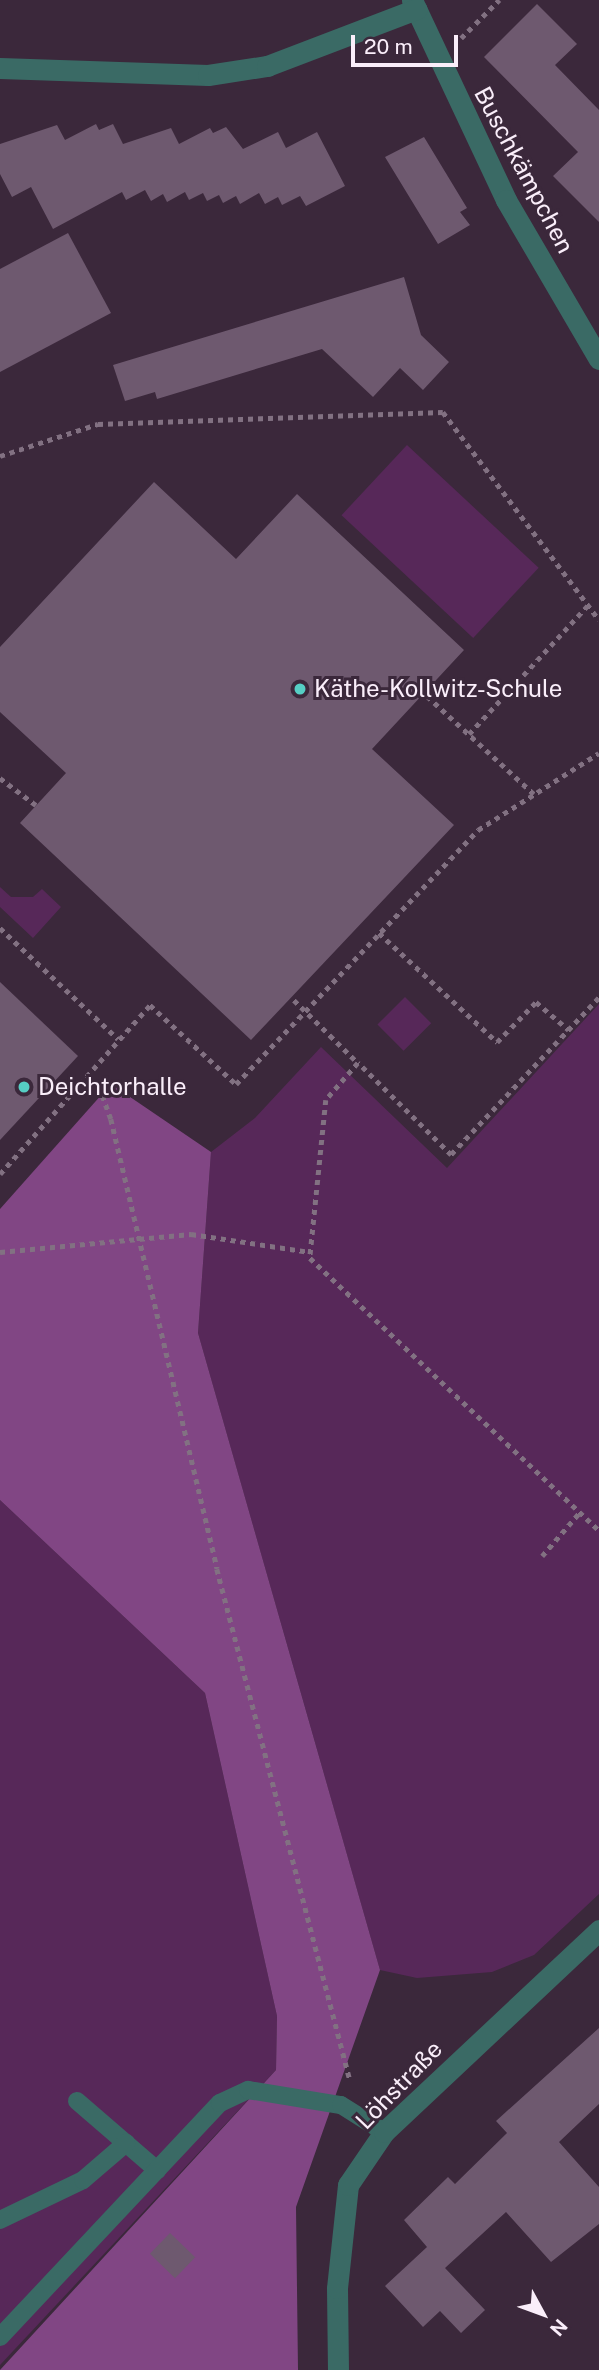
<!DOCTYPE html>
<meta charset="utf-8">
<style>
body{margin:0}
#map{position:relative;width:599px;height:2370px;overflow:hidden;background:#3b283b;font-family:"Public Sans",sans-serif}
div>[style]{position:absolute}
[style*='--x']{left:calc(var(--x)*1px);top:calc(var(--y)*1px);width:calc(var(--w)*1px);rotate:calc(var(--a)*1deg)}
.green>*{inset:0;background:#572859;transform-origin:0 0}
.forest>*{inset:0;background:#814684}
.building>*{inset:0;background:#6e596f;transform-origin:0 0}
.path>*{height:4.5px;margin-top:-2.25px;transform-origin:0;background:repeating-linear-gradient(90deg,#827182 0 5px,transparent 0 10px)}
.lane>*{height:18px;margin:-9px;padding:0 9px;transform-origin:9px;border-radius:9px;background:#3a6a65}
.street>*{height:21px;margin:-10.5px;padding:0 10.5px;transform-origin:10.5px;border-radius:10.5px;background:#3a6a65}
.dots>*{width:19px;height:19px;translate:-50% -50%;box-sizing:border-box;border:4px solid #3b283b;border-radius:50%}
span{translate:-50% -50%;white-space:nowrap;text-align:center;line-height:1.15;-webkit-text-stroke:6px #3b283b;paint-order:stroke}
.street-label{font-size:24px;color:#faeefa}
.poi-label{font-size:24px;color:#faeefa}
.left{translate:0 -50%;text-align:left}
.north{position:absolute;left:508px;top:2279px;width:70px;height:70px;-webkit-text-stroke:5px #3b283b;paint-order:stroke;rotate:131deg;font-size:19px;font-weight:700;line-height:28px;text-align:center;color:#faeefa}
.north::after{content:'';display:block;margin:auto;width:24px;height:32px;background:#faeefa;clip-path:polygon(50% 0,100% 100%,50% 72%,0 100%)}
.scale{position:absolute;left:351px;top:35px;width:107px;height:32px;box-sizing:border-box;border:4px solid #faeefa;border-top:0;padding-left:9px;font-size:21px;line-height:24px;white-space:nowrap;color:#faeefa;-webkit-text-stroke:5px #3b283b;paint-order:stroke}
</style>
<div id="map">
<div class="green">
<div style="left:407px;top:445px;width:180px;height:96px;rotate:43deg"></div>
<div style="clip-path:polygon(0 887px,11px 897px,33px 897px,42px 889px,61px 907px,33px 938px,0 907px)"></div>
<div style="left:405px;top:997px;width:37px;height:39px;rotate:45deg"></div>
<div style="clip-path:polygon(599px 1004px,599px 1894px,534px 1955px,492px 1972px,417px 1978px,380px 1970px,198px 1333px,211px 1152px,255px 1118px,321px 1047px,447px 1168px)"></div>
<div style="clip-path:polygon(0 1500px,205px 1693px,277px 2016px,276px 2070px,0 2365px)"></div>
</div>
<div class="forest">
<div style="clip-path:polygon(111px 1084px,211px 1152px,198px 1333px,380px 1970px,296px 2207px,298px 2370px,0 2370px,276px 2070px,277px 2016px,205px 1693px,0 1500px,0 1209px)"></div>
</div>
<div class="building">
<div style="clip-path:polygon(537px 4px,577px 44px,555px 65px,599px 110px,599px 222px,553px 176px,578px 152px,484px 57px)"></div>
<div style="clip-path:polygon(96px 124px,99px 130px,113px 124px,123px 144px,171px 128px,179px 144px,210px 128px,213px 133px,226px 127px,243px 149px,278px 132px,286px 148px,317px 132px,345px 186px,306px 206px,300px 196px,282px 205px,278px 197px,265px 204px,259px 193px,240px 204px,236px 196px,223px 203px,219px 195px,207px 201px,203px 193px,189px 200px,185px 192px,167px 202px,163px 194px,151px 201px,145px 190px,126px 200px,122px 192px,53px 229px,31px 187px,12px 197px,0 174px,0 144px,57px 125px,65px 140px)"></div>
<div style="clip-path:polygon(424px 137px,467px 208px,460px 212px,470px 225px,438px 244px,385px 157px)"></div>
<div style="clip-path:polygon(68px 233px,111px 313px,0 372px,0 269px)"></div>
<div style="clip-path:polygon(404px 277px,421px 335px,449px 362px,423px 390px,400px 368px,373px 397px,322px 349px,157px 399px,155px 392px,125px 401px,113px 365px)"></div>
<div style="clip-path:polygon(154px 482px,236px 559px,297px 494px,464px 650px,372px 749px,454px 825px,251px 1040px,20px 823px,66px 773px,0 712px,0 647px)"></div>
<div style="clip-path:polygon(0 982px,78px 1056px,0 1140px)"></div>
<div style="clip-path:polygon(599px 2028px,599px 2104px,559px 2142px,599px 2187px,599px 2224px,551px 2262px,506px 2212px,445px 2268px,485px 2310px,461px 2333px,440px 2311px,423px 2327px,385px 2286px,427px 2247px,404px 2220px,448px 2177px,455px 2184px,507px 2133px,496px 2121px)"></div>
<div style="left:170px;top:2233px;width:35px;height:29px;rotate:44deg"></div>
</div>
<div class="path">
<div style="--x:461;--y:38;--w:54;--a:-45"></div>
<div style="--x:0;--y:456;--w:103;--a:-18.1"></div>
<div style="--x:98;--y:424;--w:345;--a:-2"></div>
<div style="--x:443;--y:412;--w:260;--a:53.1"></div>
<div style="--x:427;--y:696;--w:145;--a:42.5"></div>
<div style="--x:469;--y:734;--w:176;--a:-47.3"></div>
<div style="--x:0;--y:778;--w:45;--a:36.9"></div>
<div style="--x:0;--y:928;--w:162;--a:43.2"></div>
<div style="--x:379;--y:933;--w:161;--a:42.7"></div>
<div style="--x:497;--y:1042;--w:56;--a:-45.7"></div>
<div style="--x:536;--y:1002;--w:43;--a:40.3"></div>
<div style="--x:599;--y:998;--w:216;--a:133.3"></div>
<div style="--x:451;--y:1155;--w:131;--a:-135.3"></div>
<div style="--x:358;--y:1063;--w:49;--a:130.9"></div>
<div style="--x:326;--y:1100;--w:159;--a:95.8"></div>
<div style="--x:310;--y:1258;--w:397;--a:43.3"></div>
<div style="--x:294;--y:1000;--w:90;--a:44.5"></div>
<div style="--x:87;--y:1075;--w:16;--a:43"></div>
<div style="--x:99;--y:1086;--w:35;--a:70"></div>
<div style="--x:111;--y:1119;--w:462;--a:76.7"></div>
<div style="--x:217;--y:1569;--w:528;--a:75.41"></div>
<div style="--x:0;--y:1174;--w:226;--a:-48.4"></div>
<div style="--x:150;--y:1005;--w:117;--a:42.6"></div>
<div style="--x:236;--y:1084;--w:351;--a:-46.4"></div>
<div style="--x:478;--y:830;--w:143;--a:-32.5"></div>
<div style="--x:0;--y:1252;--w:192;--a:-5.4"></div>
<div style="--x:191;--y:1234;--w:120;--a:8.6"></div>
<div style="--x:542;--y:1556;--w:58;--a:-49.2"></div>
</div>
<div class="lane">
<div style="--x:77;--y:2101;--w:106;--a:40.8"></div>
<div style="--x:0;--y:2220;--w:92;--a:-25.7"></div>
<div style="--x:83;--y:2180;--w:57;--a:-40.7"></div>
<div style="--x:0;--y:2337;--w:321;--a:-46.8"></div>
<div style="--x:220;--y:2103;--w:31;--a:-25"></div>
<div style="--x:248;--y:2090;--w:94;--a:9.2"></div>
<div style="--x:341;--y:2105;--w:51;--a:32.1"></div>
</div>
<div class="street">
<div style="--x:412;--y:0;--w:221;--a:64.8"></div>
<div style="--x:506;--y:200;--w:184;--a:59.7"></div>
<div style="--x:0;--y:68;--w:208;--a:1.9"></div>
<div style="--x:208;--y:75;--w:60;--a:-8.7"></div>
<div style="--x:267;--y:66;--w:160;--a:-20.9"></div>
<div style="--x:338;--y:2370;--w:82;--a:-90.7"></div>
<div style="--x:337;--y:2288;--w:104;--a:-83.9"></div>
<div style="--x:348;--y:2185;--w:64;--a:-55.8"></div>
<div style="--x:384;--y:2132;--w:295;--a:-43.2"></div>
</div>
<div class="dots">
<div style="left:300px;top:689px;background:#56cec4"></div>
<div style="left:24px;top:1087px;background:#56cec4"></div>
</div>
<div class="street-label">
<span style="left:524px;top:170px;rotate:62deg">Buschkämpchen</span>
<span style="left:399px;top:2085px;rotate:-46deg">Löhstraße</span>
</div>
<div class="poi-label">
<span class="left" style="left:314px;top:689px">Käthe-Kollwitz-Schule</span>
<span class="left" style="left:38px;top:1087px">Deichtorhalle</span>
</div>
<div class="north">N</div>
<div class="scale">20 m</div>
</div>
